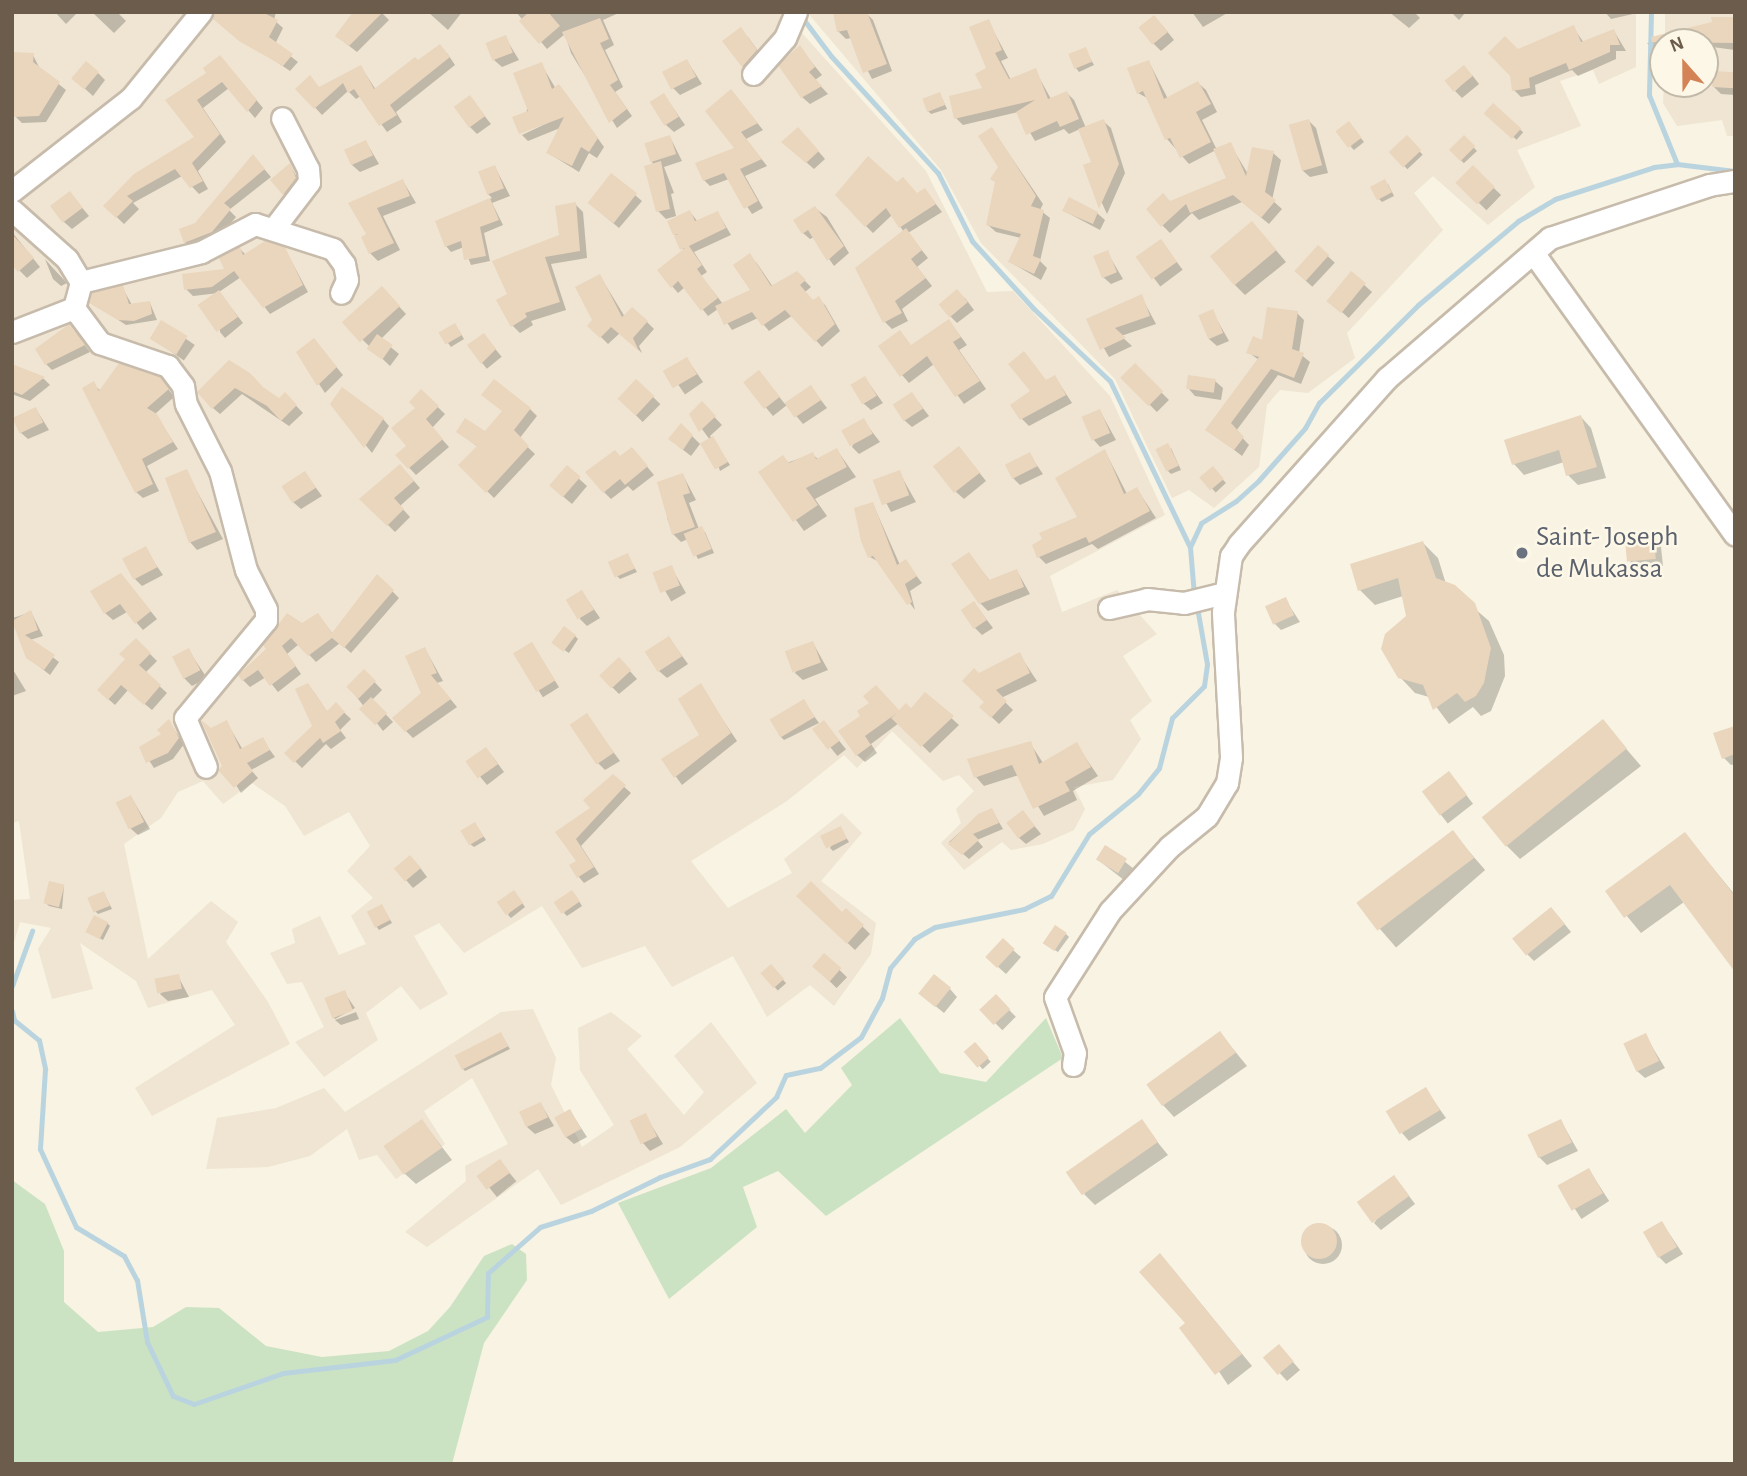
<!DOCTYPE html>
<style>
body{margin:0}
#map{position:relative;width:1747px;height:1476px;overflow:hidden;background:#f8f3e2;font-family:"Alegreya Sans",sans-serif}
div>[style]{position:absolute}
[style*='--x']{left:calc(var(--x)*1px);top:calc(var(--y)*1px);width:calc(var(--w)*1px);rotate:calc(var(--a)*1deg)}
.residential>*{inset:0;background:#efe5d2}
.green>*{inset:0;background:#cce3c3}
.shadow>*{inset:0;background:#0003;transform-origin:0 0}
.round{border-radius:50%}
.stream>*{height:5px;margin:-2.5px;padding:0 2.5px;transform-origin:2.5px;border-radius:2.5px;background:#bad4df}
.building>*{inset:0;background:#ead5bd;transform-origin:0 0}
.roads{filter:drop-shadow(2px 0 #c7bbab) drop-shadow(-2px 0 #c7bbab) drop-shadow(0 2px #c7bbab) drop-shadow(0 -2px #c7bbab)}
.street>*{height:21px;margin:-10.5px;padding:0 10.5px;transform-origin:10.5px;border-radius:10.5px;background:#fff}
.dots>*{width:19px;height:19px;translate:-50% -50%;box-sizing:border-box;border:4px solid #fcf7e7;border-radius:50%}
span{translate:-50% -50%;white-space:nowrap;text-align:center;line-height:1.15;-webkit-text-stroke:5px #fcf7e7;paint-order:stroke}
.worship-label{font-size:28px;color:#5b616d}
.left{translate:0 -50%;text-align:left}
.frame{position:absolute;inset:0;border:14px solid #6c5c4c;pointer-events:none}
.north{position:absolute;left:1649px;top:28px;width:70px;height:70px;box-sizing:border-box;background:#fcf7e7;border:2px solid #c2b9a9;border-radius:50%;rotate:339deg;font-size:19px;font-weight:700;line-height:28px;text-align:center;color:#6c5c4c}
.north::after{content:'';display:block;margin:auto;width:24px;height:32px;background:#d38356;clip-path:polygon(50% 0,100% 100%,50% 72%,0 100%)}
</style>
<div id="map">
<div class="residential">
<div style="clip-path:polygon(12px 12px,783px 12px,926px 171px,987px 292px,1013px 291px,1110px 396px,1165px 515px,1050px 576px,1062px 612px,1117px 590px,1157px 634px,1123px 656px,1152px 701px,1130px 720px,1141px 739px,1113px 780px,1074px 787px,1085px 809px,1074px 830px,1043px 844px,1011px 850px,1002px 842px,964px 870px,941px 843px,961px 823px,956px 809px,974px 791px,959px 775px,943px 781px,892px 731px,857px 768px,844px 755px,787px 801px,691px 861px,728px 908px,792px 873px,784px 859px,842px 813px,862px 833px,821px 881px,876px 923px,871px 954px,834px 1006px,810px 985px,767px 1017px,733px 956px,672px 987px,645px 946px,582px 968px,542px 906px,464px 953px,439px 923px,414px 936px,448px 994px,420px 1010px,401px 986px,366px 1013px,378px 1040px,324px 1077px,295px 1042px,324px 1027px,302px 982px,287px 984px,270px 953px,295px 943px,292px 929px,320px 916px,339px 955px,366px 944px,351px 916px,373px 898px,347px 871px,370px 846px,349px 812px,304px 836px,285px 806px,252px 783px,223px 804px,203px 781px,178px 792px,161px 818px,124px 844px,148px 959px,211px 901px,238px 922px,226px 942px,268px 1002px,290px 1044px,152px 1116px,135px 1088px,235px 1025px,212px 990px,148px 1008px,136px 981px,80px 943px,93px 989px,52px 999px,38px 949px,51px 928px,20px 922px,12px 949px,12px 900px,30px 899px,19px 821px,12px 823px)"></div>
<div style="clip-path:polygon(807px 12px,1636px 12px,1636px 67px,1599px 84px,1593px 70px,1560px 81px,1581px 126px,1517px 150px,1535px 187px,1488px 225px,1433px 176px,1414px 193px,1443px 230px,1347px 333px,1355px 358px,1308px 393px,1280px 390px,1267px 405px,1259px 467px,1214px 508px,1189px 490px,1172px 498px,1115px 379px,981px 243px,941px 170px)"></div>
<div style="clip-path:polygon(1665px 12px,1735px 12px,1735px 136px,1727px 136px,1722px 120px,1677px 126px,1663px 103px,1664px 84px,1705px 84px,1705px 42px,1665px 42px)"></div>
<div style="clip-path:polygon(533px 1009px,556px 1058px,551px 1085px,582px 1147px,614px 1125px,580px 1070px,578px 1028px,611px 1012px,642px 1036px,627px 1049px,684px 1115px,704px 1092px,674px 1056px,711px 1022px,757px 1083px,680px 1147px,561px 1205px,538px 1169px,427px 1247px,405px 1232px,466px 1181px,465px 1166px,508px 1144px,472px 1078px,424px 1111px,445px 1144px,396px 1179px,377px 1155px,359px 1160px,347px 1129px,310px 1156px,268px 1167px,206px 1169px,217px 1118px,276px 1108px,324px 1088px,345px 1112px,501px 1012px)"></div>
</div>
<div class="green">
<div style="clip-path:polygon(900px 1018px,940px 1073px,986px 1082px,1046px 1018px,1063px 1058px,826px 1216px,778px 1171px,743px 1187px,757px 1227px,669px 1299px,618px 1203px,711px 1168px,786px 1109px,805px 1133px,852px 1085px,841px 1068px)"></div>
<div style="clip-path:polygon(12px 1180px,45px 1204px,64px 1251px,64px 1302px,98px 1332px,153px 1327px,186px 1307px,219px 1308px,266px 1346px,322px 1357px,389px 1351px,428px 1331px,450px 1307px,484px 1256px,512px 1244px,526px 1254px,527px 1280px,484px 1343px,452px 1464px,12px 1464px)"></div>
</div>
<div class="shadow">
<div style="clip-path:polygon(55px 12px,78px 12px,66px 24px)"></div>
<div style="clip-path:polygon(92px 12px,117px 12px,126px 21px,114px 33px)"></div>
<div style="clip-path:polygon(217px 12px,276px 12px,274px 20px,283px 28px,275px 44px,298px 62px,290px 71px,221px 24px)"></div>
<div style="clip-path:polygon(381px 12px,389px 20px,357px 52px,344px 42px)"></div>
<div style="clip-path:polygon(428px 12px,462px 12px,448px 30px)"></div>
<div style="clip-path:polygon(516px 12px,621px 12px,603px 20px,614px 45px,605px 50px,623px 87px,615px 92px,632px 116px,617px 128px,571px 53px,565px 34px,547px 49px)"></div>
<div style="clip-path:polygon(1192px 12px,1229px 12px,1203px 27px)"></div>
<div style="clip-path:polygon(1389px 12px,1414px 12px,1420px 18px,1409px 28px)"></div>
<div style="clip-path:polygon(1451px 12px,1466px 12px,1459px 20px)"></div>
<div style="clip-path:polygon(1605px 12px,1633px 12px,1633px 14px,1611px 19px)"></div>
<div style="clip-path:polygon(866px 13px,873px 20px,892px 71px,872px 79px,851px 38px,846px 39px,838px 31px)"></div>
<div style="clip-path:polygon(1735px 18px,1735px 50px,1705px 46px,1705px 42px,1663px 42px,1663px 50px,1654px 51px,1647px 43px)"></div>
<div style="clip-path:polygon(988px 21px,1008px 58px,1001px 61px,1011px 80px,1035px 70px,1051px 99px,1067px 93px,1074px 100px,1086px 128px,1103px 121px,1111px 128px,1125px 173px,1107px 214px,1085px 166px,1094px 163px,1080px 129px,1069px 134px,1064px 129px,1035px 141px,1018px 112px,963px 125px,956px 118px,985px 89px)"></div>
<div style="clip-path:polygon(1162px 25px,1174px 40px,1161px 51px,1153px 43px)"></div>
<div style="clip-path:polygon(1573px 27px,1584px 43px,1614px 31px,1626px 51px,1616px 51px,1616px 59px,1578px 76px,1572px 70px,1535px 85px,1536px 94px,1521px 97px,1514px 90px,1512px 75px,1517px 51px)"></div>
<div style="clip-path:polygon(505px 37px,519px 60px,502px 67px,494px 60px)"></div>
<div style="clip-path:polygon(748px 37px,763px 58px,750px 73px,743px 66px)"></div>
<div style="clip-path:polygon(800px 48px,822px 75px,815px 80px,828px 94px,810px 104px,802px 97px)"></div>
<div style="clip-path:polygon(1085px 49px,1094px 65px,1079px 72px,1076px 68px)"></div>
<div style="clip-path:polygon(447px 53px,455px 65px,396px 112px,402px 122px,387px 132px,361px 96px,356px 99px,348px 91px,322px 115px,298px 89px,320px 89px,361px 67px,376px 90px,418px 62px)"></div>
<div style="clip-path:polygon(12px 54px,33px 55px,40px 69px,66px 90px,46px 122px,22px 123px,15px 116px)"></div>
<div style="clip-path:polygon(687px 61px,702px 84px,680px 95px,673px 88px)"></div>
<div style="clip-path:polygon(1149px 62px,1168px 99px,1198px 83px,1206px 90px,1217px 112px,1202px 120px,1217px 150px,1230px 144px,1248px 174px,1273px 153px,1281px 160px,1272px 200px,1282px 209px,1269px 224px,1242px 202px,1199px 220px,1192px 213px,1170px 233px,1162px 225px,1170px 203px,1228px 179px,1216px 150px,1189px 164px,1167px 139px,1149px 99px,1138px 93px)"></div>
<div style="clip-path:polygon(541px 64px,556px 89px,559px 86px,566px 94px,604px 147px,597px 158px,589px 153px,579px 172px,548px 153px,560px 128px,528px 141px,522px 135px,571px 112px,520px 133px)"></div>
<div style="clip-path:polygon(227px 65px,263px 108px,255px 118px,229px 88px,203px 108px,226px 142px,198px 171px,208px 189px,199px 194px,182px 176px,133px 203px,139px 209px,124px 224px,105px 206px,197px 137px,167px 101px)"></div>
<div style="clip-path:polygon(98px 73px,105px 80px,93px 96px,82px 86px)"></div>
<div style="clip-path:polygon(1735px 74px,1735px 95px,1721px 94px,1713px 86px)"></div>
<div style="clip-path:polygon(1472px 75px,1479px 84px,1462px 98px,1455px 91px)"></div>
<div style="clip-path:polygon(940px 94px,947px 109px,931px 114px,928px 111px)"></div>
<div style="clip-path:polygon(664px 95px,685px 125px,674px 132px,666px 125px)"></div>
<div style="clip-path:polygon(470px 98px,491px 124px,477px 134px,470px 127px)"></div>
<div style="clip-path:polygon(737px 98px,763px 130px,746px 139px,767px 166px,745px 176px,763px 208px,752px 214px,729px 179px,710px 186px,704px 180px,737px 148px)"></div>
<div style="left:1493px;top:106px;width:40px;height:10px;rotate:41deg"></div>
<div style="clip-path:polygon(1309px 121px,1316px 128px,1328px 173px,1310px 177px,1302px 170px)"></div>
<div style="clip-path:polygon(1352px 127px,1364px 142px,1354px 150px,1351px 147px)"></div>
<div style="clip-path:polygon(992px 129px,1043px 204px,1040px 210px,1050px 218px,1040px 261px,1047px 268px,1041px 280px,1010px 262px,1021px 238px,996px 232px,988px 225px,1000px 167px)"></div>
<div style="clip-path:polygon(670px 137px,682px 161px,664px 167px,674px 193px,671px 194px,676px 216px,666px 219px,658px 211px,652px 160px)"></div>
<div style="clip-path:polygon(806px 137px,825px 159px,814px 169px,791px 149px)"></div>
<div style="left:1464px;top:137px;width:19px;height:18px;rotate:47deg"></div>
<div style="left:1407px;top:138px;width:23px;height:21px;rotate:47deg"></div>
<div style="clip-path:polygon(366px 142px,379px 164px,360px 172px,352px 165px)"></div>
<div style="clip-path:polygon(259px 163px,271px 177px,229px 210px,236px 217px,218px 238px,192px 248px,185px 242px,196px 225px)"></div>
<div style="clip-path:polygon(290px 165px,302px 186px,291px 201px,272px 180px)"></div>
<div style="clip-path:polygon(495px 167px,510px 196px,492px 203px,503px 225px,484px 233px,490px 261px,471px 265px,464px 247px,451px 252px,446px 246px,437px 222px,492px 198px,488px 194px)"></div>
<div style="left:1473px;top:168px;width:39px;height:21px;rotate:44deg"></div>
<div style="clip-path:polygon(611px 175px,642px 201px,619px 228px,595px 208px)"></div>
<div style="clip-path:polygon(403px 181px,416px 203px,383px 216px,400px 250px,378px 261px,370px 253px,369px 235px,351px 203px)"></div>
<div style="clip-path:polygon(1388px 184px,1394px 196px,1382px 202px,1379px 199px)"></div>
<div style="clip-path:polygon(897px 185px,918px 195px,925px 190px,942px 212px,908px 233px,928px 258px,917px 267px,932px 286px,902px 309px,908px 321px,892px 329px,885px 322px,904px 232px,892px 215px,873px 233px,866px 226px)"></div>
<div style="clip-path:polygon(70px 193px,89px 216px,72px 229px,64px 222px)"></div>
<div style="clip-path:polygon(575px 204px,583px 212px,587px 258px,551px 264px,566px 310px,531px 321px,533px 325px,520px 333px,513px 326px,509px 295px,561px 236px)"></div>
<div style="clip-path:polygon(815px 208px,827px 217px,849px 253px,834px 266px,814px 237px,810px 239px,803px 233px)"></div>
<div style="clip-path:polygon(1064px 211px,1097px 213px,1105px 220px,1100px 230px)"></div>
<div style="clip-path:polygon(690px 212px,698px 222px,718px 213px,731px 235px,694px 252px,707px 272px,701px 276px,723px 304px,753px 291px,756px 262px,773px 287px,797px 273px,811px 287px,805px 292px,814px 302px,818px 299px,825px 305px,840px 331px,822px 347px,793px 315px,769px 331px,758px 318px,732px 330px,718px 309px,708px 316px,685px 287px,678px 293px,672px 286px,684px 251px,675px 234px)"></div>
<div style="clip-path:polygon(12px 232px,40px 267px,27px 278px,12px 263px)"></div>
<div style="clip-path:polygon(1263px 235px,1286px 262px,1245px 295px,1234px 284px)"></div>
<div style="left:1161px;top:241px;width:36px;height:28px;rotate:53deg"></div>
<div style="left:1318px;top:247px;width:23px;height:33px;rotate:43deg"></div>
<div style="clip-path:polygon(240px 249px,246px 255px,287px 253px,308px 292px,270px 314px,241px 277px,219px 292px,243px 323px,225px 338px,220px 332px,219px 293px,193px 296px,186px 289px,226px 270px)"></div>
<div style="clip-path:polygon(1107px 252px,1123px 279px,1111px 284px,1103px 277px)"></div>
<div style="clip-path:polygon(45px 259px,52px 267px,67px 283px,61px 286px,53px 279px)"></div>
<div style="left:1352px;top:274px;width:27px;height:35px;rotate:42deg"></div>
<div style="clip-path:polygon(600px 276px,625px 317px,647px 322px,654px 329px,639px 346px,642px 353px,620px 333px,608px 344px,590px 326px,594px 321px)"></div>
<div style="clip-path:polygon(122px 287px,132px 305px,150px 303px,157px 320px,126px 325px,91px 302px)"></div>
<div style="clip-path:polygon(382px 288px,406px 314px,381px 339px,399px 354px,390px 366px,345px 323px)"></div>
<div style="clip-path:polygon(1141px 296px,1156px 324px,1121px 336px,1132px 346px,1109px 357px,1088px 320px)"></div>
<div style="clip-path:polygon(965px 298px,974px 310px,957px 323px,950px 316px)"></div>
<div style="clip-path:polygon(1212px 311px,1229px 341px,1217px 346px,1209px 339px)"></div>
<div style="clip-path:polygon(1297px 313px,1304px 320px,1299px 353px,1310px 362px,1301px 384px,1278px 375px,1236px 431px,1249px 445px,1242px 456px,1207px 429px,1259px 360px,1248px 352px)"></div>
<div style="clip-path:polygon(949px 321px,967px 345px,959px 350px,986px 389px,964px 404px,934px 364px,909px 383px,902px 375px,912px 347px)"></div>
<div style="left:162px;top:322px;width:40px;height:19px;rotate:35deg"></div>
<div style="clip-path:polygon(458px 329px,464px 339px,451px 347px,448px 343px)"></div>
<div style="clip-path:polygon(75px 332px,90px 352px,52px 370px,46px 364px)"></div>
<div style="left:484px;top:335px;width:28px;height:19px;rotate:51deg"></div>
<div style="clip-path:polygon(314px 340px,343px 375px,325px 393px,298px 352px)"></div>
<div style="left:687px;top:359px;width:28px;height:22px;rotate:55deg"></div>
<div style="clip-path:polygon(229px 363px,279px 400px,285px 394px,303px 413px,289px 426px,242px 394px,220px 414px,213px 408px)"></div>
<div style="clip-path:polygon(12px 366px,44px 379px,50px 385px,30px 401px,12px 394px)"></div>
<div style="left:1135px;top:366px;width:48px;height:17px;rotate:45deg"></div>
<div style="clip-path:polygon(759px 372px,785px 404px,811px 387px,827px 408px,803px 424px,787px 405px,773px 416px,745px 383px)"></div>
<div style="clip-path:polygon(1055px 377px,1072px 403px,1029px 426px,1022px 419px,1032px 392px)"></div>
<div style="clip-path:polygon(865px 378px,883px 403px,871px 410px,863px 403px)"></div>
<div style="left:637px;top:381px;width:33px;height:25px;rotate:45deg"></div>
<div style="clip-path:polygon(1215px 381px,1223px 388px,1221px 400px,1195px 396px,1188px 388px)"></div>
<div style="clip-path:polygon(93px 384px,101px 391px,166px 386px,174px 397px,155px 414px,178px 449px,147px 466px,159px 491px,143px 498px,136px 492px)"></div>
<div style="clip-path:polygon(421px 391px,445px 414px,432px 428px,449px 447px,416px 475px,398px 456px,409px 446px)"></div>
<div style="clip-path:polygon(912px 394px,929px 416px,912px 427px,904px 420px)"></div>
<div style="clip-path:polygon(332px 404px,383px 419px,389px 426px,372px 453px)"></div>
<div style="clip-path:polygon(702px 404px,722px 425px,710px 436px,730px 465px,720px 471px,710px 440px,691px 414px)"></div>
<div style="clip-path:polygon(36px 409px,49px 430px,28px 439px,20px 432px)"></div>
<div style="clip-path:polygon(530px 409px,537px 416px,519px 439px,535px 454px,494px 498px,461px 465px,478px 447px,458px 432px,486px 434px)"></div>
<div style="clip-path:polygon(1100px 411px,1116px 440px,1100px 447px,1093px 439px)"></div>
<div style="clip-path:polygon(1581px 417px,1591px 428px,1606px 478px,1578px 485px,1568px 475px,1564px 462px,1524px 475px,1514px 464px)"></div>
<div style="clip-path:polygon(863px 420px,880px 442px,859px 454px,852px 447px)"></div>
<div style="clip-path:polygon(681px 425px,700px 444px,691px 456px,678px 446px)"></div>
<div style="clip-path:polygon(1171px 448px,1181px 470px,1171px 474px,1168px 471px)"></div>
<div style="clip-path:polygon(837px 450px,856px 477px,815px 499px,827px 516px,804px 531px,761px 472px,812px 454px,819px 460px)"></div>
<div style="clip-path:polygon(1105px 451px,1127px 494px,1137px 489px,1156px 518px,1098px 549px,1092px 544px,1046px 564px,1039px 557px,1079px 518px)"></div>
<div style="clip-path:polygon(1029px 454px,1043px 474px,1020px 485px,1013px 478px)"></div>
<div style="clip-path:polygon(966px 456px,986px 481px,964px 499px,956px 492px)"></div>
<div style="clip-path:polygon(639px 457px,654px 475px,633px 491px,628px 486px,611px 499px,604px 492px)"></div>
<div style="clip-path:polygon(567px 468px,587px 486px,572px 504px,559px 493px)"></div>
<div style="left:1213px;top:469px;width:19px;height:14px;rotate:47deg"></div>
<div style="clip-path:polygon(186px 471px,223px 539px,197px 550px,190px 542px)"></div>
<div style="clip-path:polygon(899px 472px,916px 502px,891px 512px,875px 482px)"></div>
<div style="clip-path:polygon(305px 473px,322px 496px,301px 509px,293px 502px)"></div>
<div style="clip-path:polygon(407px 473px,420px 488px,400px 506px,410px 517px,395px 532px,362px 499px)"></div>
<div style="clip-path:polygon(683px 475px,696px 500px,689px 503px,699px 529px,705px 532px,714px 553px,698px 559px,688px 539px,681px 542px,673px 534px,667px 518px)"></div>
<div style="clip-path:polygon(873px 504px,900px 565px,905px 561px,922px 583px,910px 591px,915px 610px,879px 562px,870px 557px)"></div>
<div style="clip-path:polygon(1653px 540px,1661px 547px,1663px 566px,1637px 569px,1630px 562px)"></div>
<div style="clip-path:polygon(1423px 543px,1438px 558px,1446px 584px,1489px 621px,1504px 655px,1505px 676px,1491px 711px,1481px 716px,1473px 707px,1449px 724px,1429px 697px,1415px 693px,1400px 677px,1408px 617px,1403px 596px,1375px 605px,1360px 590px)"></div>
<div style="clip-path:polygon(145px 549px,163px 575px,142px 586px,135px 579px)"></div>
<div style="clip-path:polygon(969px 554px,990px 581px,1017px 571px,1030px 594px,988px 611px,980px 603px)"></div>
<div style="clip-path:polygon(627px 555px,637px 572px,620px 579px,617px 576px)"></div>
<div style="left:671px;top:567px;width:30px;height:17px;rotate:60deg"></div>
<div style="clip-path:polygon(121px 575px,157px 619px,143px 630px,127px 612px,113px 620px,105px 613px)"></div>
<div style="clip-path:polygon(377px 576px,399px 598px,351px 653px,340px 643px,316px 662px,299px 644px,287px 654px,301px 674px,278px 692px,266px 677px,250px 687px,243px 680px,268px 649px,318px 615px,333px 634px)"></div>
<div style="clip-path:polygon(582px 592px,600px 618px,587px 626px,580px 619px)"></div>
<div style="clip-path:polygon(1285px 599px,1300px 622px,1281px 630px,1274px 623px)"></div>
<div style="clip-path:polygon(974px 603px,993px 628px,982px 635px,975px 628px)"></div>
<div style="clip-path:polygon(31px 612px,43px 636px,30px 640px,59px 662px,50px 675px,27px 657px,13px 618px)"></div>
<div style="clip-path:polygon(575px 636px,578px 639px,569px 653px,558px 646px)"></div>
<div style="clip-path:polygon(669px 638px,688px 664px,667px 678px,659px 671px)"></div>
<div style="clip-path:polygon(136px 640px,157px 661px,145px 673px,167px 693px,152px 710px,128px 690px,115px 705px,106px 697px)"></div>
<div style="clip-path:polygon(813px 643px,828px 670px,803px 680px,795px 673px)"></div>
<div style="left:532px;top:644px;width:51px;height:19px;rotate:58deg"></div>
<div style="clip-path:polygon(425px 649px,443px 681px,437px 683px,457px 707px,413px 738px,406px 731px,423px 693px)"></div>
<div style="clip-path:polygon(189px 651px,207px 678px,192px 686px,184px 678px)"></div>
<div style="clip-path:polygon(1019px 654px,1037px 681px,1001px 698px,1013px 710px,999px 724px,981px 707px,986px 702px,978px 675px)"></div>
<div style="clip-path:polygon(619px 659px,637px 679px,619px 694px,612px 687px)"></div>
<div style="clip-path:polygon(12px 668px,26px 691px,12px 696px)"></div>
<div style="clip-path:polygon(364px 671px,382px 690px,372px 700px,393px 722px,383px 731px,348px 686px)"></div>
<div style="clip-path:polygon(700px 686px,737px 741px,682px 785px,664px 760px,702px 736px)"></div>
<div style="clip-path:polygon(314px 692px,328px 713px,336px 705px,351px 719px,340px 730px,346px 738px,331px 749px,326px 744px,302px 768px,287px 753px,314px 727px)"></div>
<div style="clip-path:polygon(925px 694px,959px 725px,930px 753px,899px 723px,871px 744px,877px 753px,865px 762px,857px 755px,863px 716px,911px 710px)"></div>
<div style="clip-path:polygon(803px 701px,819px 723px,784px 740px,779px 735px)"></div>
<div style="clip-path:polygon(586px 715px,620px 761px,605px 770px,598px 763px)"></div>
<div style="clip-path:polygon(169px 722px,184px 744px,173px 759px,154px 768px,141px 748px,164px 734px)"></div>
<div style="left:824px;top:722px;width:35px;height:11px;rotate:51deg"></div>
<div style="clip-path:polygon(1603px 722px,1641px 766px,1520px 859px,1504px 843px)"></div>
<div style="clip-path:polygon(227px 723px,243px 750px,262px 739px,275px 757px,251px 770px,258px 778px,241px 793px,224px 766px,211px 730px)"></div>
<div style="clip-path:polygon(1735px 728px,1735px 764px,1731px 765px,1724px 758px)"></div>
<div style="clip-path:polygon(1030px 743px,1043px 763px,1076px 744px,1098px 776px,1073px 791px,1077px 800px,1044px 816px,1019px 775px,984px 786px,976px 777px)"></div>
<div style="clip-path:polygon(493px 757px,504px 772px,487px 785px,468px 762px)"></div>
<div style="left:1449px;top:773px;width:39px;height:32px;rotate:52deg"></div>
<div style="clip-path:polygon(613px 777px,631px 793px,581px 846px,599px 874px,584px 883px,578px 876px,578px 862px,557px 833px,593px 808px)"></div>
<div style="clip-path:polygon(131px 797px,150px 829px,138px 835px,130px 828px)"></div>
<div style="clip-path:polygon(992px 810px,1003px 829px,977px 840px,983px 847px,969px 859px,949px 842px,979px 815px)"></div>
<div style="clip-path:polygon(1023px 812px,1041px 834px,1026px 844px,1018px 837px)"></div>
<div style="clip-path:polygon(475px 824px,486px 840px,474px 847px,470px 844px)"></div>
<div style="clip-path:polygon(840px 828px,849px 842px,833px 851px,830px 848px)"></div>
<div style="left:1453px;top:833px;width:49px;height:118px;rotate:49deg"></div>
<div style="clip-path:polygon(1685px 834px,1735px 895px,1735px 969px,1684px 902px,1641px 933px,1607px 892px)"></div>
<div style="left:1106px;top:847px;width:34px;height:15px;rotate:38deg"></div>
<div style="clip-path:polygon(418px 865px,427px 877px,413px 888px,406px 880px)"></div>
<div style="clip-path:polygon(64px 886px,62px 909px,49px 906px,46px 903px)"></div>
<div style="clip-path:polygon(104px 893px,112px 909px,98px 914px,95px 911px)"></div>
<div style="clip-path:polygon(575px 895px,582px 906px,567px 916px,564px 913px)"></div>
<div style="clip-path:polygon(517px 896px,525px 907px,511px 918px,508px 915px)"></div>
<div style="clip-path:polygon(798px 896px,842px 914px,846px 910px,870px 934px,855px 950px)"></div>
<div style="clip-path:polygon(382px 906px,392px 923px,379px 930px,376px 926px)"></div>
<div style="clip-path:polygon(1558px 916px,1571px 932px,1534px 961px,1527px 954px)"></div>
<div style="clip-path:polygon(107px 923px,110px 926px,103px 940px,88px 932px)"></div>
<div style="clip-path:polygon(1066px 934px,1069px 937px,1058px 952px,1048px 946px)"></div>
<div style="clip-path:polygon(1013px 950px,1021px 957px,1006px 974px,996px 965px)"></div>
<div style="left:824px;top:955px;width:32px;height:15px;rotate:44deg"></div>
<div style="left:771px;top:966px;width:23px;height:11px;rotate:49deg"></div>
<div style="clip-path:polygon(178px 976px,189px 997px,168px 1001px,160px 994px)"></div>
<div style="clip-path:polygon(950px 989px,957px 997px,944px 1013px,928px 1000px)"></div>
<div style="clip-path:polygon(344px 992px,355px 1008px,335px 1019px,334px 1018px)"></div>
<div style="left:996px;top:997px;width:28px;height:19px;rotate:45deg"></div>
<div style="clip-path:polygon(356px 1012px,359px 1019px,341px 1025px,335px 1020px)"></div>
<div style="clip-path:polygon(1220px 1033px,1247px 1066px,1174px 1117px,1163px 1105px)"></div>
<div style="clip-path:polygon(501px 1034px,510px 1049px,465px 1071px,462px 1068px)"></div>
<div style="clip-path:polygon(1645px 1035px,1665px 1068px,1645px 1078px,1637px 1071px)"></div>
<div style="left:975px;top:1045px;width:23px;height:11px;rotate:47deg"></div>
<div style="clip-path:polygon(1426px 1090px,1446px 1118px,1409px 1141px,1402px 1133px)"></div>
<div style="clip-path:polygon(541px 1104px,554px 1126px,535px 1134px,527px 1127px)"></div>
<div style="clip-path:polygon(570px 1111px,587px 1137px,574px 1144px,566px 1137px)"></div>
<div style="clip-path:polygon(645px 1115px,663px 1144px,650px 1151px,643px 1143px)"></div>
<div style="clip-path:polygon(422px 1121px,452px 1160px,416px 1184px,404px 1173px)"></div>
<div style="clip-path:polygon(1561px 1121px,1578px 1151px,1547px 1165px,1539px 1157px)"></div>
<div style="clip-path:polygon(1141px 1122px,1168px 1155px,1095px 1205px,1084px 1194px)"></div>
<div style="left:500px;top:1161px;width:26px;height:25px;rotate:51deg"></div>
<div style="left:1589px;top:1170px;width:37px;height:33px;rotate:57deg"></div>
<div style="clip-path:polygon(1401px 1185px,1415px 1204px,1381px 1230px,1374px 1223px)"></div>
<div style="clip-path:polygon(1662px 1223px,1683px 1254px,1666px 1264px,1659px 1257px)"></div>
<div class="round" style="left:1304px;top:1226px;width:38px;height:38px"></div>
<div style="clip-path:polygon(1171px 1267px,1252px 1366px,1228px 1385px,1187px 1324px)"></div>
<div style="clip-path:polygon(1286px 1354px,1300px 1370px,1287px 1381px,1266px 1358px)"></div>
</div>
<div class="stream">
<div style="--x:1651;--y:12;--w:83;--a:91.4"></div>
<div style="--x:1649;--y:95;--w:74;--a:67.9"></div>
<div style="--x:801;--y:16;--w:50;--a:53.1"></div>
<div style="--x:831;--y:56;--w:159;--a:47.6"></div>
<div style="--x:938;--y:173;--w:76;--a:63.4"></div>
<div style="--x:972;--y:241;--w:91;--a:47.7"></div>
<div style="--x:1033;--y:308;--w:106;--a:43.5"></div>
<div style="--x:1110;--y:381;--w:184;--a:64.3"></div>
<div style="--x:1194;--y:595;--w:48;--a:-94.8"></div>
<div style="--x:1190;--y:547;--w:26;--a:-65"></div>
<div style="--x:1201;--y:523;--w:41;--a:-32.2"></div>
<div style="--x:1236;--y:501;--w:31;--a:-42"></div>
<div style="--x:1259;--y:480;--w:69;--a:-48.5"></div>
<div style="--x:1305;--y:428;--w:29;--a:-61"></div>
<div style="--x:1319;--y:403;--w:139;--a:-44.7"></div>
<div style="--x:1418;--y:305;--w:131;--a:-40"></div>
<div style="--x:1518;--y:221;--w:43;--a:-30.7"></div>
<div style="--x:1555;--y:199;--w:104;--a:-17.9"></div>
<div style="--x:1654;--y:167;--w:23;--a:-7"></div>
<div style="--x:1677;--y:164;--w:58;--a:6.9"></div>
<div style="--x:12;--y:986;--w:59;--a:-70"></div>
<div style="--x:12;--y:1011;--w:9;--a:77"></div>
<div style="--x:14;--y:1020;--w:32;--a:39"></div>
<div style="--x:39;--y:1040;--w:30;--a:78"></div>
<div style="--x:45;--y:1069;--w:80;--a:93.6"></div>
<div style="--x:40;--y:1149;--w:86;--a:65.2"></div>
<div style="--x:76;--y:1227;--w:56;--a:31.1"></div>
<div style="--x:124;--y:1256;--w:27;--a:62"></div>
<div style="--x:137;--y:1280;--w:63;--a:80.8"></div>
<div style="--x:147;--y:1342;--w:60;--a:64.3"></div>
<div style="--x:173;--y:1396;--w:22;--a:21"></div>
<div style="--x:194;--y:1404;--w:94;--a:-19.2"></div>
<div style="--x:283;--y:1373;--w:113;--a:-6.6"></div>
<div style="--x:395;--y:1360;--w:102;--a:-25.1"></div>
<div style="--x:487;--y:1317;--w:44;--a:-88.7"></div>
<div style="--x:488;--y:1273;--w:69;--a:-41.5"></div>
<div style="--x:540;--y:1227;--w:53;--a:-17.4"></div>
<div style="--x:591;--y:1211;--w:77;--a:-26.2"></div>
<div style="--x:660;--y:1177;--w:53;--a:-19.8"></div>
<div style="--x:710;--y:1159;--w:91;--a:-43.2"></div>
<div style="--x:776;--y:1097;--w:24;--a:-66"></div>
<div style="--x:786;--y:1075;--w:35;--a:-12"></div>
<div style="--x:820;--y:1068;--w:51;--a:-37.1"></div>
<div style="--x:861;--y:1037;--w:44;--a:-61.7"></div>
<div style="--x:882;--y:998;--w:31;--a:-75"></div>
<div style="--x:890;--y:968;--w:38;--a:-50"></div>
<div style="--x:914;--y:939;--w:24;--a:-30"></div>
<div style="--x:935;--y:927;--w:91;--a:-11.4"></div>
<div style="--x:1024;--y:909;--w:30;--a:-26"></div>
<div style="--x:1051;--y:896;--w:73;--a:-58.5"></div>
<div style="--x:1089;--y:834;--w:63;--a:-39.2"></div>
<div style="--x:1138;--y:794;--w:33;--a:-51"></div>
<div style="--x:1159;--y:768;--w:52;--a:-75.4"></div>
<div style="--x:1172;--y:718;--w:45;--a:-45"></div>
<div style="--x:1204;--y:686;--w:22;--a:-82"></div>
<div style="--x:1207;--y:664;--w:58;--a:-100"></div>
</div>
<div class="building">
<div style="clip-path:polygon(214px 12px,262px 12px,278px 20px,269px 37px,293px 54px,283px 66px,239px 41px,212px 18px)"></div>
<div style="clip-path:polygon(353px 12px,383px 12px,349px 46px,335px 36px)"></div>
<div style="clip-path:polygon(529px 12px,548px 12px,560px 26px,539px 44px,519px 21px)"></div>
<div style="clip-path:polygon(833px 12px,867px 12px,887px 64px,863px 73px,847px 30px,837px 32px)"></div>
<div style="left:1154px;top:15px;width:22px;height:20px;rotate:51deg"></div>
<div style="clip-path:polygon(1711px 17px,1735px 17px,1735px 43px,1652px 42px,1651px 37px,1712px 22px)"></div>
<div style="clip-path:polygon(600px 18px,609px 39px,600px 43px,618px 80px,610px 85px,627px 109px,609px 123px,562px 32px)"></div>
<div style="clip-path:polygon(989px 19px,1002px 50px,995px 53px,1009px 79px,1036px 68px,1048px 99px,1067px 91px,1079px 119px,1060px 127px,1057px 121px,1026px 135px,1016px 112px,1035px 100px,954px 119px,949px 96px,982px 88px,975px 74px,986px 68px,969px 27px)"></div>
<div style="clip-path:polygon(1574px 25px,1581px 42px,1614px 29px,1620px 45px,1610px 45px,1610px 52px,1569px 70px,1566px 63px,1529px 78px,1530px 88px,1512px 91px,1510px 76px,1488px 53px,1505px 36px,1518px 49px)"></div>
<div style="clip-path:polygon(741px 27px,757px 50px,742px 67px,722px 41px)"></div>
<div style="left:506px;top:35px;width:19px;height:22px;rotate:69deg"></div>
<div style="clip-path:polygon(440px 44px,450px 57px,390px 105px,397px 115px,379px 126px,354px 89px,348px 93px,343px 83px,314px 109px,295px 89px,310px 75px,319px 87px,361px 65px,374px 89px,415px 57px,418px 60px)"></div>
<div style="clip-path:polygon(800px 45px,815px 67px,809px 72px,822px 86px,801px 98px,778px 65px)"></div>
<div style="left:1086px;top:47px;width:16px;height:19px;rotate:68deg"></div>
<div style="clip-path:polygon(12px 52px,34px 53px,33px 62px,60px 82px,39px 116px,13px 117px)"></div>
<div style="clip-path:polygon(220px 55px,257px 100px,247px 112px,222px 82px,197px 100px,220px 134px,192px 163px,203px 181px,190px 188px,175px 169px,127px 196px,133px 201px,116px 218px,103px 206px,134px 174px,194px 137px,165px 100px,206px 73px,203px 68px)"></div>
<div style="left:687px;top:59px;width:20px;height:28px;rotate:63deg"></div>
<div style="clip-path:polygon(1149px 60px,1164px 99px,1198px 81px,1211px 104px,1196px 112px,1211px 142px,1180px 158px,1170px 138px,1165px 140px,1143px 91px,1137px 94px,1127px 68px)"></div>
<div style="left:86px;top:61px;width:17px;height:23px;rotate:40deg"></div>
<div style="clip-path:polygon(542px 62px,552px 89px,559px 84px,598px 138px,589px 152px,581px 147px,572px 166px,546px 153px,564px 117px,519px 134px,512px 117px,528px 111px,513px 73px)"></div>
<div style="left:1464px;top:65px;width:14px;height:25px;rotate:51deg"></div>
<div style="left:1713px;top:71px;width:22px;height:16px;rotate:3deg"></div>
<div style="clip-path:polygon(731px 89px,758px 123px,741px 132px,762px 159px,740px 169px,758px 201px,744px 209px,724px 173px,703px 181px,695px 163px,734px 148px,705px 111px)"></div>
<div style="left:940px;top:92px;width:14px;height:19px;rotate:69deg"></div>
<div style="left:664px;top:93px;width:28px;height:17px;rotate:58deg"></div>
<div style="left:470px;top:95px;width:26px;height:20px;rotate:54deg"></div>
<div style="left:1493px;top:103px;width:38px;height:14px;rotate:42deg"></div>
<div style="clip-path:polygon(1104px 119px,1119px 164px,1099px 209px,1083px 165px,1091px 162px,1078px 129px)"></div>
<div style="left:1309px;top:119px;width:48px;height:21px;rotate:74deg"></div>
<div style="left:1349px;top:121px;width:21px;height:17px;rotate:53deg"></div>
<div style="clip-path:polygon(798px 127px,819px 151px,806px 163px,781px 142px)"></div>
<div style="clip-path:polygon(992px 127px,1036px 196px,1031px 206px,1044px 210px,1033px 256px,1041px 259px,1034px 274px,1008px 262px,1021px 234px,986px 225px,995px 182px,990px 179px,998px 167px,978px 136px)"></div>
<div style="left:670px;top:135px;width:20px;height:27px;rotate:72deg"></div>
<div style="left:1407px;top:135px;width:21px;height:25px;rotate:47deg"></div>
<div style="left:1464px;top:135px;width:16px;height:21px;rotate:45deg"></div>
<div style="left:366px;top:140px;width:17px;height:24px;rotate:66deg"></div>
<div style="clip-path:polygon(1231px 142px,1246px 176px,1252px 147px,1274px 151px,1265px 192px,1276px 200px,1261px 218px,1233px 195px,1190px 213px,1186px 204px,1161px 227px,1146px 209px,1163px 193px,1170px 201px,1226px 178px,1213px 149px)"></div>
<div style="clip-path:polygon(253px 154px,265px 169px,224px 203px,231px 209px,212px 232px,184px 243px,179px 229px,195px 223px)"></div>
<div style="clip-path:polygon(868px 156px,897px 182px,903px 177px,917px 193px,925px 188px,936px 204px,899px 228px,886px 208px,865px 227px,835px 195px)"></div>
<div style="clip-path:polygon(661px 161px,670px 209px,656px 212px,644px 166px)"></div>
<div style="clip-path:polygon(290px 163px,296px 178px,283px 195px,270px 180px)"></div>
<div style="left:495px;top:165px;width:25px;height:18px;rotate:69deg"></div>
<div style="left:1473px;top:165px;width:31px;height:25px;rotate:45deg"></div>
<div style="left:611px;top:173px;width:33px;height:38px;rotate:38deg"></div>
<div style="clip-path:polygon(403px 179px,410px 196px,377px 208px,394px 243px,369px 254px,361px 237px,366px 234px,348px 203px)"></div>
<div style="left:1385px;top:179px;width:15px;height:17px;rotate:62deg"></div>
<div style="left:70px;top:191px;width:21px;height:25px;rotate:53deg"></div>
<div style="clip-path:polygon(1069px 197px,1098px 212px,1093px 224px,1062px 211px)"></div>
<div style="clip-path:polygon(490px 198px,499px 220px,480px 227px,486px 256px,464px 260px,461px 241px,445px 247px,435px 221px)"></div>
<div style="clip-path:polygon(576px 202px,580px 251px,545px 257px,560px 302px,525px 313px,527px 317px,511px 327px,496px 300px,507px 294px,492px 261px,559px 235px,555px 206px)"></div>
<div style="clip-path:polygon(815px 206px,844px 246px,827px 261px,808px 230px,802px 234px,793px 220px)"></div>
<div style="clip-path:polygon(690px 210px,695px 221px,718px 211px,726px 228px,689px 246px,702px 265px,697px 269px,718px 298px,701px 311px,678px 281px,671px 288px,657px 270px,685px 248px,680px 250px,674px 236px,678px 234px,673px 235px,667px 221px)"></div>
<div style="left:1252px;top:221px;width:38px;height:55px;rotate:50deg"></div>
<div style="clip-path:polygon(906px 228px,922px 250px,911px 259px,926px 278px,895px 301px,902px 313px,883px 323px,855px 268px)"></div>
<div style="clip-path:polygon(12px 234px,34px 258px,18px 272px,12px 265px)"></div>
<div style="left:1161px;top:239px;width:28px;height:31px;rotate:55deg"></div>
<div style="clip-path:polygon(265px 241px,285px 247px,303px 285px,263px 308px,234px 271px,212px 287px,184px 290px,182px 274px,224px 269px,219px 258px,240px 247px,243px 255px)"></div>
<div style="left:1318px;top:245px;width:15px;height:35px;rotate:42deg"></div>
<div style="left:1108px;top:250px;width:24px;height:16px;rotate:68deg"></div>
<div style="clip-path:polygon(750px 253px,771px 286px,797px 271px,806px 280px,800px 285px,813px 300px,819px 296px,835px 324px,815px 342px,785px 310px,762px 326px,752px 312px,724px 325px,715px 306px,750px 290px,733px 265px)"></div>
<div style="left:1351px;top:271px;width:19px;height:39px;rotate:39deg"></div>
<div style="clip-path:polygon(600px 274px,622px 317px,632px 307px,648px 321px,633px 338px,639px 351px,611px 327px,600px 338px,587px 326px,592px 320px,575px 287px)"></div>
<div style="clip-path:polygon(123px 285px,129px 304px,150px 301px,152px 314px,134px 321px,118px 320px,89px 303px,92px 293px)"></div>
<div style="left:382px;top:286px;width:27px;height:54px;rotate:48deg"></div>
<div style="left:957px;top:289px;width:17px;height:24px;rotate:50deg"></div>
<div style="left:219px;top:290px;width:33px;height:26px;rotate:55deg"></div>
<div style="clip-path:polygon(1142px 294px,1150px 316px,1115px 328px,1126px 338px,1100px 350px,1086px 319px)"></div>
<div style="clip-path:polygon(1267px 307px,1298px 311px,1292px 349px,1304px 353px,1294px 378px,1271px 369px,1231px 423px,1244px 437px,1234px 450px,1205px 430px,1259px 357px,1246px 353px,1253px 336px,1262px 340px)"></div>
<div style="left:1213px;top:309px;width:26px;height:16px;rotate:67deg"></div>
<div style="clip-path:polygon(949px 319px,961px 337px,953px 342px,980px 381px,955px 397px,927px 356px,900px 377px,878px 346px,900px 330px,911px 345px)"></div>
<div style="left:161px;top:320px;width:31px;height:22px;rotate:31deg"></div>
<div style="left:455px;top:323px;width:14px;height:19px;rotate:60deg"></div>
<div style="clip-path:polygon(69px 324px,85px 345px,45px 365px,35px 349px)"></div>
<div style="clip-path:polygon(484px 333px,496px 349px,481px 364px,467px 345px)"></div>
<div style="left:377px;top:334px;width:19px;height:18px;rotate:35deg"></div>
<div style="clip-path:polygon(314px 338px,337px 367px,317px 386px,296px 352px)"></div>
<div style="clip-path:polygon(1024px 351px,1046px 380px,1055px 375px,1066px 395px,1020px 420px,1010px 405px,1030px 391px,1008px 364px)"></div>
<div style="left:687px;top:357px;width:20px;height:28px;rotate:60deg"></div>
<div style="clip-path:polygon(229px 360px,250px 373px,263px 387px,279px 398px,285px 392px,297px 405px,281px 421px,267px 406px,235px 388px,212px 409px,197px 392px)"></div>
<div style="clip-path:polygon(119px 363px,160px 377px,169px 389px,147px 408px,157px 414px,173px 442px,142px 459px,153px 484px,135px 493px,82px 388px,94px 381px,99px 391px)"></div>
<div style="left:1135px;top:363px;width:40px;height:21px;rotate:45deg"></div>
<div style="clip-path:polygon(12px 364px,45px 377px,22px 395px,12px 391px)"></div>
<div style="left:759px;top:370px;width:34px;height:20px;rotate:52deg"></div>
<div style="left:1188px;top:375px;width:28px;height:14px;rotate:8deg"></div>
<div style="left:865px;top:376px;width:23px;height:17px;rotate:59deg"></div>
<div style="clip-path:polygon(494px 379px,531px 408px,514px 430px,529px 446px,486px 493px,458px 465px,477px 446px,456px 432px,465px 418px,485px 431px,502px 411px,481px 395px)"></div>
<div style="left:636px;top:379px;width:25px;height:27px;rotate:43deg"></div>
<div style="left:811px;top:385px;width:18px;height:32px;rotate:56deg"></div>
<div style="clip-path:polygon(342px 387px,384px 418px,364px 448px,330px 404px)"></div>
<div style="clip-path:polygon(421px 389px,439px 406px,426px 419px,443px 439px,408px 469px,395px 455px,406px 446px,391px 428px,415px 408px,409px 402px)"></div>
<div style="left:912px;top:392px;width:20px;height:23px;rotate:57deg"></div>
<div style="clip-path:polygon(702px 401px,716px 416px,699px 432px,689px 414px)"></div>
<div style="left:36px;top:407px;width:17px;height:26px;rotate:65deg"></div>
<div style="left:1100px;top:409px;width:26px;height:20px;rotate:67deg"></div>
<div style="clip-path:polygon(1581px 415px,1597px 467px,1566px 476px,1559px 450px,1512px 465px,1504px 440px)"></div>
<div style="left:864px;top:418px;width:18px;height:26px;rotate:61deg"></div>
<div style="clip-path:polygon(681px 423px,693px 435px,683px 450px,668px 439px)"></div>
<div style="left:713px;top:436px;width:30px;height:15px;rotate:60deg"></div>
<div style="left:1168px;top:443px;width:25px;height:14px;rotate:64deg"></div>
<div style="left:959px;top:446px;width:34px;height:33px;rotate:52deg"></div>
<div style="clip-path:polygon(632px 447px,648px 466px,625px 485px,620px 479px,603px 493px,585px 472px,615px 450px,620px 456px)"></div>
<div style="clip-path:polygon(837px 448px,847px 467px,806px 488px,818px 505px,793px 522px,758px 472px,783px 455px,789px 463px,813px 452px,816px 459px)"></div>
<div style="clip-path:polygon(1105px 449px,1124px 494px,1137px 487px,1150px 511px,1089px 543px,1086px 537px,1037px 558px,1032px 545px,1042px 539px,1039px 533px,1077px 517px,1055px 478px)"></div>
<div style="left:1030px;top:452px;width:16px;height:28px;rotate:63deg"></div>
<div style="clip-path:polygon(400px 464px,414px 481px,394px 498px,404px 509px,387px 526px,359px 499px)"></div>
<div style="left:567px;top:465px;width:18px;height:27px;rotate:41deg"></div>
<div style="left:1213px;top:466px;width:17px;height:18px;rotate:50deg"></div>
<div style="clip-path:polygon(187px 469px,216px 532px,189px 543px,165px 478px)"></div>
<div style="left:900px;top:470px;width:27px;height:29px;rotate:70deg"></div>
<div style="left:305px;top:471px;width:20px;height:28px;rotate:57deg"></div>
<div style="clip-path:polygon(683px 473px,690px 493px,683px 495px,695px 527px,672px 535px,657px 482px)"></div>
<div style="clip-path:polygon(873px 502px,897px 565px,906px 559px,917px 576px,905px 584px,912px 602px,907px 605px,873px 556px,868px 558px,861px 541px,854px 508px)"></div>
<div style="left:702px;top:526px;width:25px;height:20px;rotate:67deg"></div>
<div style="left:1654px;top:538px;width:21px;height:29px;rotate:85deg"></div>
<div style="clip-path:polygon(1423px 541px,1436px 578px,1455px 585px,1475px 603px,1491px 648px,1484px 683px,1476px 696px,1465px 702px,1457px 693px,1433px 710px,1423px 685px,1398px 678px,1381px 649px,1385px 634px,1406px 616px,1398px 578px,1358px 591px,1350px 564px)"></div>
<div style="left:146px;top:546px;width:24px;height:27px;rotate:62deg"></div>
<div style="clip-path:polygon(969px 552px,989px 580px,1017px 569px,1024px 587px,979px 604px,951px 564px)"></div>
<div style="left:628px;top:553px;width:17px;height:22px;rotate:66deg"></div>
<div style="left:672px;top:565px;width:22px;height:21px;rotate:69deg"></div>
<div style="clip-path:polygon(121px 573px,151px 611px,135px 624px,120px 604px,104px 614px,90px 591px)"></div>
<div style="clip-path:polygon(377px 574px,394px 590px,344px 648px,332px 638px,308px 656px,291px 638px,282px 646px,296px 666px,270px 686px,258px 670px,242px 681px,238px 675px,266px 649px,263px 645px,287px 613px,302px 623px,318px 613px,332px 633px)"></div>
<div style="left:582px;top:590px;width:23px;height:19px;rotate:59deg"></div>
<div style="left:1286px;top:597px;width:20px;height:23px;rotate:66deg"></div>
<div style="left:974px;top:601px;width:23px;height:16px;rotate:56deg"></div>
<div style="clip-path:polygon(31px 610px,38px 630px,25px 635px,55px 655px,44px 670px,26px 658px,12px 621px)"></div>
<div style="left:564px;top:626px;width:15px;height:21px;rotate:37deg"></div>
<div style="left:669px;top:636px;width:24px;height:29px;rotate:57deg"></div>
<div style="clip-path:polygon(136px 638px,151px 653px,139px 665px,161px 685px,144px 705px,121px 685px,108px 700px,97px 690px,125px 659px,119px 654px)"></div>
<div style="left:813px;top:641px;width:23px;height:30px;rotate:70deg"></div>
<div style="left:532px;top:642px;width:45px;height:22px;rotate:59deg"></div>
<div style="clip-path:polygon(425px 647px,437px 673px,431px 675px,451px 699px,405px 732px,392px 718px,421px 693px,405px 656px)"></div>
<div style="left:189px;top:648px;width:25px;height:19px;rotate:63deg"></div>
<div style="clip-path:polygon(1020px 652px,1030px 673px,996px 690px,1007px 701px,991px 718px,979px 707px,984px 702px,962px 681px,974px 668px,979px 673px)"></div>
<div style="left:619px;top:657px;width:18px;height:27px;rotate:47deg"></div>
<div style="left:364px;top:669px;width:17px;height:25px;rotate:45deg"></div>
<div style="clip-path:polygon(308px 683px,327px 711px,336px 702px,345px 712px,335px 722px,341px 731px,323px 743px,320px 738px,294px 763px,284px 753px,312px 726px,295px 689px)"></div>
<div style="clip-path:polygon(701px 683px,731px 733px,674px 778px,661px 759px,699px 735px,678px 699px)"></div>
<div style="clip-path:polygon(876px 685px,899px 710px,906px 703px,911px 708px,925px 692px,954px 716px,921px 747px,891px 718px,897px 713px,865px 736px,871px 745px,856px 756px,838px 731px,860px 716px,857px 711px,869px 703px,863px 696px)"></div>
<div style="left:371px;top:697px;width:23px;height:17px;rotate:45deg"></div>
<div style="left:804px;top:699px;width:21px;height:40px;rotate:59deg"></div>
<div style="left:587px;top:713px;width:48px;height:21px;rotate:56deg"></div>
<div style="clip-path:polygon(169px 719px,179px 738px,168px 753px,146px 763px,139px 747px,161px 734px,157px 730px)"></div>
<div style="left:1603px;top:719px;width:38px;height:156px;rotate:51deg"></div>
<div style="clip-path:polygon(201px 720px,211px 728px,227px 720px,240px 749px,263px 737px,270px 750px,247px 763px,253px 771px,234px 788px,218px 770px,222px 766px)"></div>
<div style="left:824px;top:720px;width:26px;height:15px;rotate:53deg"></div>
<div style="clip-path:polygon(1735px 726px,1735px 754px,1722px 759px,1713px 733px)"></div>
<div style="clip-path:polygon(1031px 741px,1039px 764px,1077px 742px,1091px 767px,1065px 782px,1070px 791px,1033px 809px,1012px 765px,974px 778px,967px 759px)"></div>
<div style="left:486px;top:747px;width:21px;height:25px;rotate:55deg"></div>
<div style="left:1449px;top:771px;width:30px;height:34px;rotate:53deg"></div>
<div style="clip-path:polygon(613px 774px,626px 785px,576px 839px,594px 867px,577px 878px,569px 865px,576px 861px,555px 832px,590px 808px,583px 800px)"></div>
<div style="left:131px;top:795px;width:30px;height:17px;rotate:64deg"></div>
<div style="clip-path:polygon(992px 808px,999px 823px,973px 834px,979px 840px,962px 855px,948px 844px,978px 814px)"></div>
<div style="left:1023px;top:810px;width:20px;height:21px;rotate:53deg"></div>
<div style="left:475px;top:822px;width:17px;height:17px;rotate:59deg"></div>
<div style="left:841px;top:826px;width:14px;height:23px;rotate:65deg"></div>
<div style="left:1453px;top:830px;width:35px;height:121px;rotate:53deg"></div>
<div style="clip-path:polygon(1685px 832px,1735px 896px,1735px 972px,1670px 885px,1624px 918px,1605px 891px)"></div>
<div style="left:1105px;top:845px;width:26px;height:17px;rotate:32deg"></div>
<div style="left:410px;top:855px;width:17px;height:21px;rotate:50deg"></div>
<div style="left:49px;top:881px;width:16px;height:23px;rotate:14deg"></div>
<div style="clip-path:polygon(811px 881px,842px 912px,846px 908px,864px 925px,847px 944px,796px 896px)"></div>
<div style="left:514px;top:890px;width:16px;height:21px;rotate:55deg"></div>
<div style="left:572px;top:890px;width:14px;height:22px;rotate:56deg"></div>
<div style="left:104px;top:891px;width:16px;height:18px;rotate:68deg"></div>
<div style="left:382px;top:904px;width:18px;height:17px;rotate:63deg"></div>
<div style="left:1551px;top:907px;width:22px;height:50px;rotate:51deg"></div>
<div style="left:94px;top:915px;width:16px;height:19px;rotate:27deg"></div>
<div style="left:1055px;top:925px;width:14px;height:22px;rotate:34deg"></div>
<div style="left:1003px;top:938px;width:16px;height:26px;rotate:43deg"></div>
<div style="left:824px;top:953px;width:23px;height:18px;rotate:41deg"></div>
<div style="left:771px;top:964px;width:20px;height:14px;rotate:49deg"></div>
<div style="left:179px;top:974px;width:15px;height:25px;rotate:79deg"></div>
<div style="left:934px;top:974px;width:22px;height:25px;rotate:39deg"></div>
<div style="left:345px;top:990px;width:22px;height:22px;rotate:69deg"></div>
<div style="left:996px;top:994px;width:21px;height:23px;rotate:47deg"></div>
<div style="left:1220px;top:1031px;width:27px;height:91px;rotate:54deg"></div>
<div style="left:501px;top:1032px;width:16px;height:52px;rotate:63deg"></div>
<div style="left:1646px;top:1033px;width:31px;height:25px;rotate:65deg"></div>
<div style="left:975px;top:1042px;width:21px;height:15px;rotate:49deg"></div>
<div style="left:1426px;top:1087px;width:27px;height:47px;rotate:59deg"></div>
<div style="left:541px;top:1102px;width:17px;height:24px;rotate:66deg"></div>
<div style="left:570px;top:1109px;width:23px;height:18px;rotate:61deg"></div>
<div style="left:646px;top:1113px;width:26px;height:18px;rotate:65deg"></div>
<div style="left:422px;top:1119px;width:35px;height:47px;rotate:55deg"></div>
<div style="left:1142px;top:1119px;width:28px;height:93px;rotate:55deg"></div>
<div style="left:1561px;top:1119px;width:26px;height:37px;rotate:65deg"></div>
<div style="left:500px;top:1159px;width:17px;height:29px;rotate:54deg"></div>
<div style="left:1589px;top:1168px;width:29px;height:36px;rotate:61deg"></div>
<div style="left:1394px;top:1175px;width:26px;height:46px;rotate:54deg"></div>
<div style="left:1662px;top:1221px;width:30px;height:22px;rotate:60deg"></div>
<div class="round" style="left:1301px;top:1223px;width:36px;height:36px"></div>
<div style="clip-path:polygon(1160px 1253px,1242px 1354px,1215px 1375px,1179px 1328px,1185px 1323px,1139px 1272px)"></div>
<div style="left:1279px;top:1344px;width:23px;height:21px;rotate:50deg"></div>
</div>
<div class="roads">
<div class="street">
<div style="--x:753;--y:74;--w:48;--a:-48.4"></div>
<div style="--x:785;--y:38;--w:28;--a:-67"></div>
<div style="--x:12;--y:191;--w:151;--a:-38"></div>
<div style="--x:131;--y:98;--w:111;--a:-50.9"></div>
<div style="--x:12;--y:210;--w:74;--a:41.7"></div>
<div style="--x:67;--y:259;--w:27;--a:59"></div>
<div style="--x:81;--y:282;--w:27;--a:105"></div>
<div style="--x:74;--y:308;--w:44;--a:53.4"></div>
<div style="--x:100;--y:343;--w:72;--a:18.7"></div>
<div style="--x:168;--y:366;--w:25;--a:53"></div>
<div style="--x:183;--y:386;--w:18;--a:81"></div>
<div style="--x:186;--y:404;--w:75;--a:63.1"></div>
<div style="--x:220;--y:471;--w:102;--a:75.3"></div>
<div style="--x:246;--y:570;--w:44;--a:62.9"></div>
<div style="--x:266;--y:609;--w:11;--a:90"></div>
<div style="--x:266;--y:620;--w:127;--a:129.6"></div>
<div style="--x:185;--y:718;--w:53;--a:66.8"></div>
<div style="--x:274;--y:228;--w:58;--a:-52.7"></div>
<div style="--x:309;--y:182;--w:13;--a:-94"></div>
<div style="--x:308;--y:169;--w:57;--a:-117"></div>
<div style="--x:1534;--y:254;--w:345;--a:54.4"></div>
<div style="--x:81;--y:282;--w:124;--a:-14"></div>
<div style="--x:201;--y:252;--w:61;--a:-27.4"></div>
<div style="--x:255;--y:224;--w:82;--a:17.8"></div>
<div style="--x:333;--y:249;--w:19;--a:54"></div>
<div style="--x:344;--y:264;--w:16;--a:79"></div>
<div style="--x:347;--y:280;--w:14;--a:115"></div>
<div style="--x:12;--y:332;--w:66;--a:-21.2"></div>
<div style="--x:1109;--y:608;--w:39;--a:-13"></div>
<div style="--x:1147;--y:599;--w:37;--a:6"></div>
<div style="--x:1184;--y:603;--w:41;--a:-14"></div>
<div style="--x:1073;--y:1065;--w:12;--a:-81"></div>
<div style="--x:1075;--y:1053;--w:59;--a:-109.7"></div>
<div style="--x:1055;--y:997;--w:102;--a:-57.4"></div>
<div style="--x:1110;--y:911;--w:87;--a:-47.3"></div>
<div style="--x:1169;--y:847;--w:49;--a:-39.2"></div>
<div style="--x:1207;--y:816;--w:39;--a:-59"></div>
<div style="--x:1227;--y:783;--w:26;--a:-81"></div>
<div style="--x:1231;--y:757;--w:145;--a:-93.2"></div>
<div style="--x:1223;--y:612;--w:57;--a:-81.9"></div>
<div style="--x:1231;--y:556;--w:14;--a:-56"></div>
<div style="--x:1239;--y:544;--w:222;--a:-48.3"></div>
<div style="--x:1387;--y:378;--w:215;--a:-40.7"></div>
<div style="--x:1550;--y:238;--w:168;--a:-18.4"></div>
<div style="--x:1709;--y:185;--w:26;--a:-9"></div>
</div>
</div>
<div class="dots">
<div style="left:1522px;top:553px;background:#6b7280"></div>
</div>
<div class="worship-label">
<span class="left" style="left:1536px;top:553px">Saint- Joseph<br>de Mukassa</span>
</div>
<div class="frame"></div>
<div class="north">N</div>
</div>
